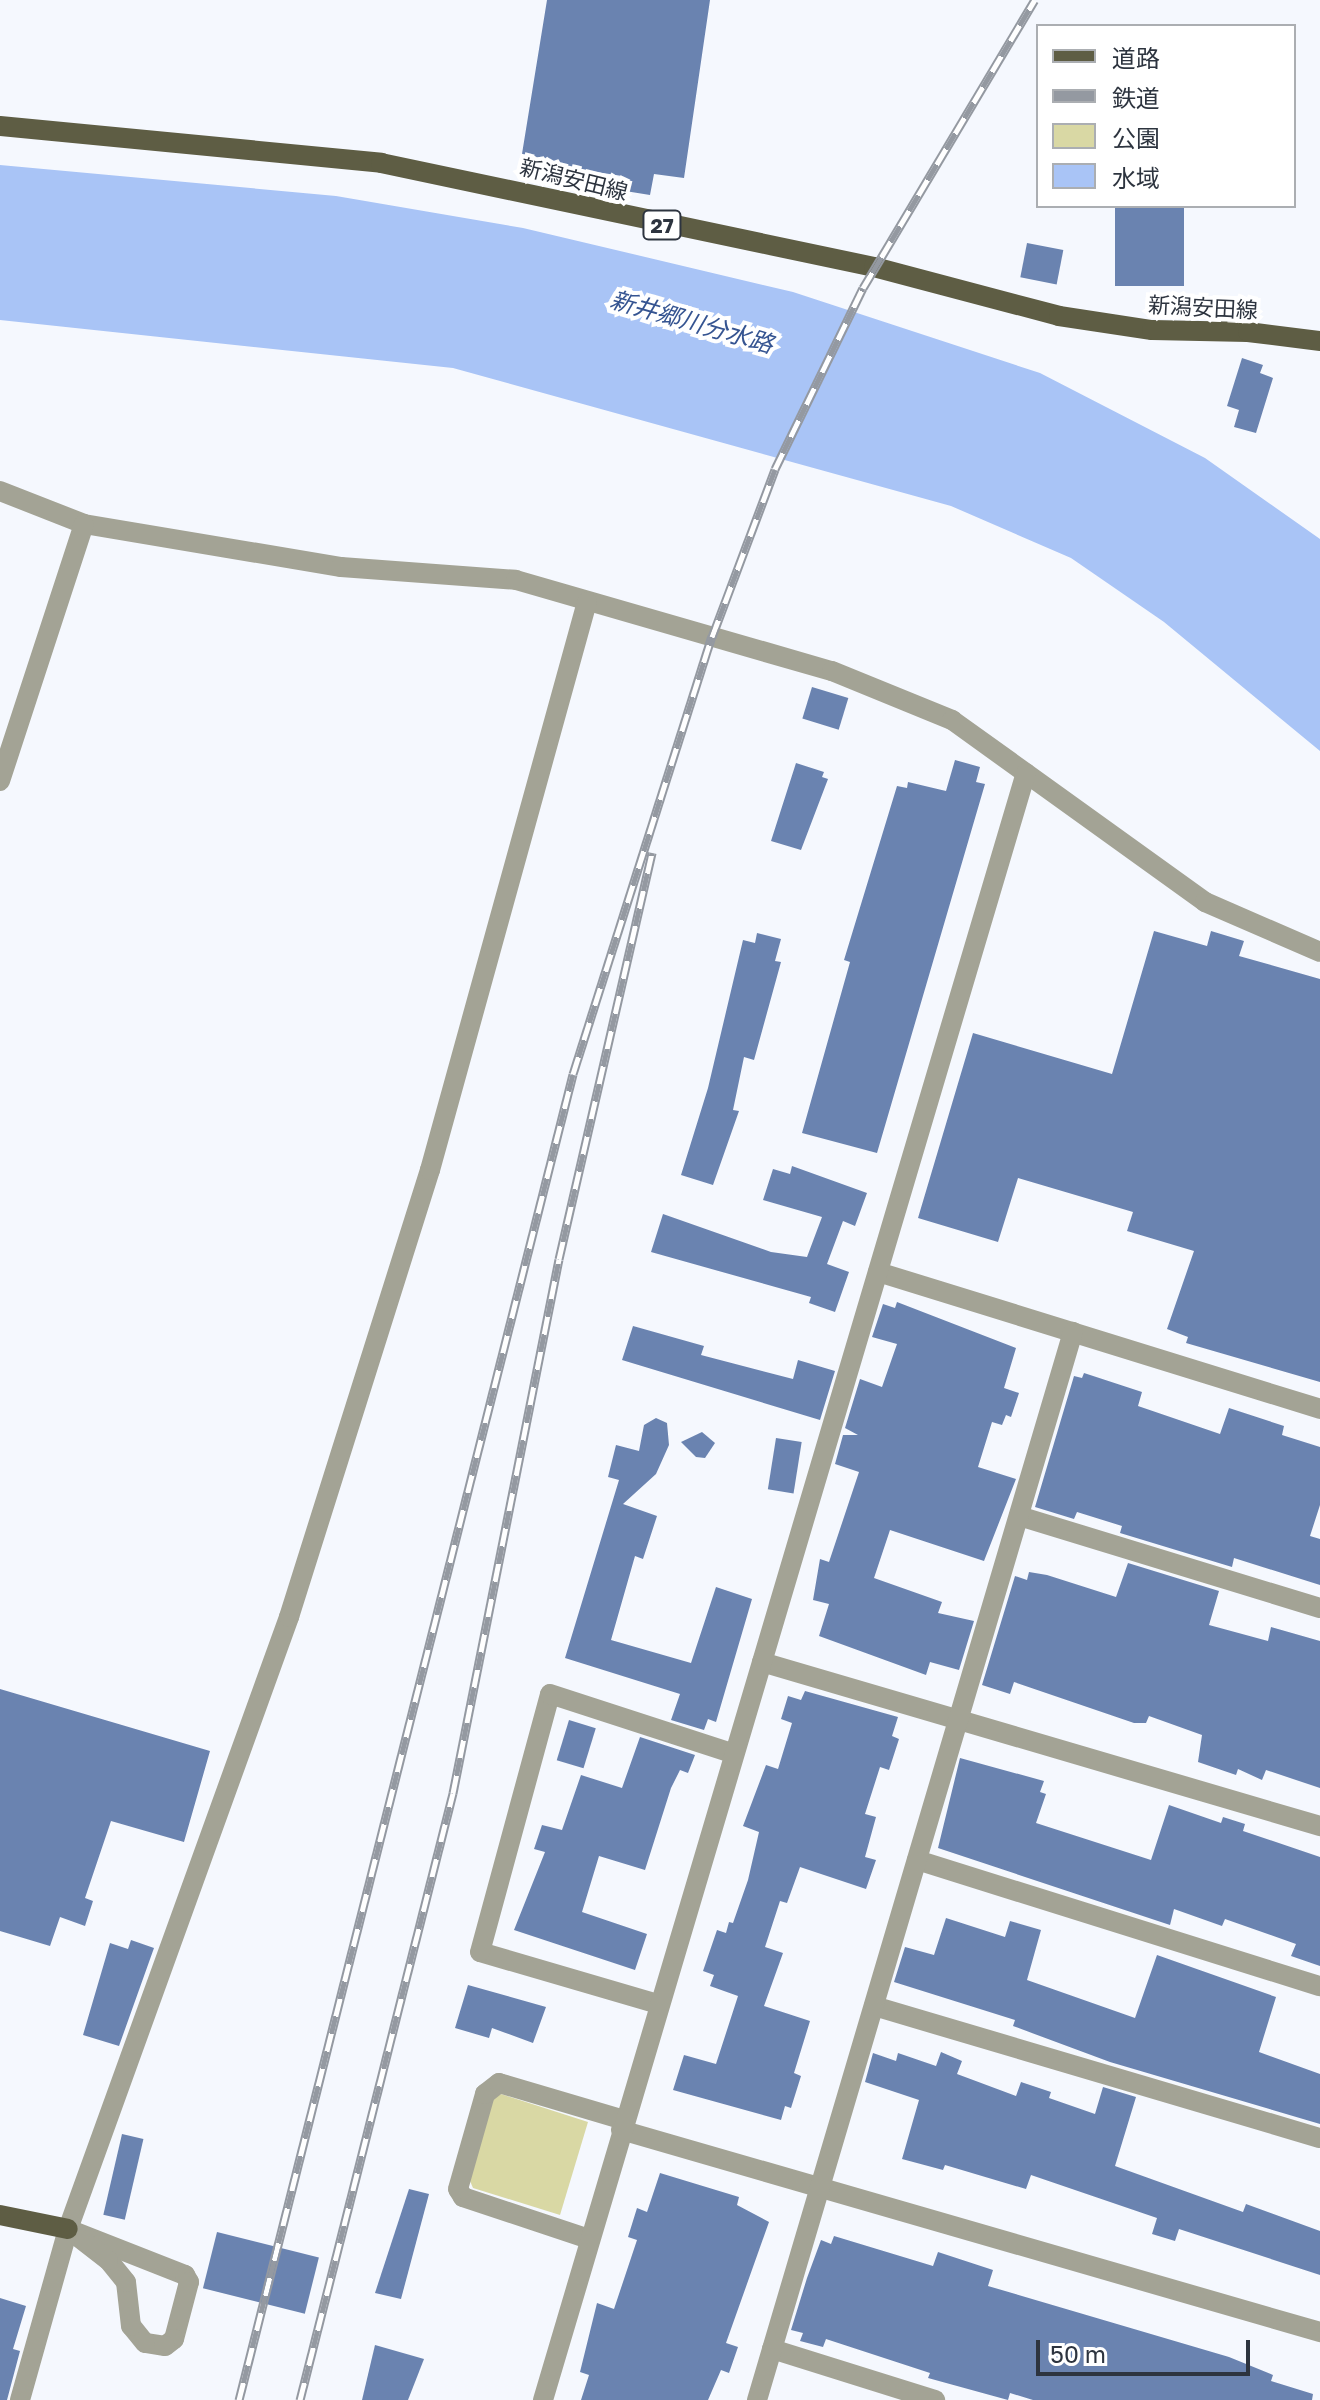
<!DOCTYPE html>
<meta charset="utf-8">
<style>
body{margin:0}
#map{position:relative;width:1320px;height:2400px;overflow:hidden;background:#f5f8fe;font-family:"Golos Text","Noto Sans JP",sans-serif}
div>[style]{position:absolute}
[style*='--x']{left:calc(var(--x)*1px);top:calc(var(--y)*1px);width:calc(var(--w)*1px);rotate:calc(var(--a)*1deg)}
.green>*{inset:0;background:#d9d8a4}
.water>*{inset:0;background:#a9c4f6}
.building>*{inset:0;background:#6a83b0;transform-origin:0 0}
.minor>*{height:20px;margin:-10px;padding:0 10px;transform-origin:10px;border-radius:10px;background:#a3a395}
.major>*{height:20px;margin:-10px;padding:0 10px;transform-origin:10px;border-radius:10px;background:#5e5d44}
.rail>*{height:9px;margin-top:-4.5px;transform-origin:0;background:repeating-linear-gradient(90deg,#fff 0 18px,#9499a1 0 36px);box-sizing:border-box;border-block:2px solid #9499a1}
span{translate:-50% -50%;white-space:nowrap;text-align:center;line-height:1.15;-webkit-text-stroke:8px #fff;paint-order:stroke}
.shield-label span{padding:2px 6px;background:#fff;border:2px solid;border-radius:6px;-webkit-text-stroke-width:0}
.shield-label{font-size:20px;color:#2d343f;font-weight:700}
.street-label{font-size:22px;color:#2d343f}
.water-label{font-size:24px;color:#355491;font-style:italic}
.legend{position:absolute;left:1036px;top:24px;width:260px;height:184px;box-sizing:border-box;background:#fff;border:2px solid #abaeb2;margin:0;padding:10px 14px;list-style:none;font-size:24px;color:#2d343f}
.legend li{display:flex;align-items:center;gap:16px;height:40px}
.legend b{width:40px;border:2px solid #abaeb2}
.scale{position:absolute;left:1036px;top:2340px;width:214px;height:36px;box-sizing:border-box;border:4px solid #2d343f;border-top:0;padding-left:10px;font-size:24px;line-height:28px;white-space:nowrap;color:#2d343f;-webkit-text-stroke:6px #fff;paint-order:stroke}
</style>
<div id="map">
<div class="green">
<div style="clip-path:polygon(501px 2094px,588px 2122px,560px 2215px,473px 2188px,470px 2181px,492px 2098px)"></div>
</div>
<div class="water">
<div style="clip-path:polygon(0 165px,336px 196px,523px 228px,793px 292px,1040px 373px,1205px 458px,1320px 539px,1320px 751px,1164px 622px,1071px 558px,951px 506px,453px 368px,0 320px)"></div>
</div>
<div class="building">
<div style="clip-path:polygon(547px 0,710px 0,684px 178px,654px 174px,650px 195px,619px 190px,622px 176px,521px 160px)"></div>
<div style="left:1115px;top:206px;width:69px;height:80px"></div>
<div style="left:1027px;top:243px;width:37px;height:35px;rotate:11deg"></div>
<div style="clip-path:polygon(1242px 358px,1263px 365px,1260px 373px,1273px 378px,1256px 433px,1234px 427px,1239px 410px,1227px 406px)"></div>
<div style="left:812px;top:687px;width:38px;height:33px;rotate:17deg"></div>
<div style="clip-path:polygon(955px 760px,980px 767px,976px 782px,985px 784px,877px 1153px,802px 1133px,850px 962px,844px 960px,897px 786px,907px 788px,908px 782px,946px 791px)"></div>
<div style="clip-path:polygon(796px 763px,824px 772px,822px 777px,828px 779px,801px 850px,771px 841px)"></div>
<div style="clip-path:polygon(1154px 931px,1207px 946px,1211px 931px,1244px 941px,1239px 956px,1320px 979px,1320px 1382px,1186px 1343px,1188px 1337px,1167px 1329px,1194px 1251px,1127px 1231px,1133px 1212px,1018px 1178px,998px 1242px,918px 1218px,973px 1033px,1112px 1074px)"></div>
<div style="clip-path:polygon(757px 933px,781px 939px,775px 961px,781px 962px,754px 1060px,744px 1057px,733px 1110px,739px 1111px,713px 1185px,681px 1175px,708px 1088px,743px 940px,755px 943px)"></div>
<div style="clip-path:polygon(792px 1166px,867px 1193px,855px 1226px,843px 1221px,827px 1264px,849px 1272px,835px 1312px,809px 1303px,811px 1297px,651px 1252px,663px 1214px,771px 1252px,807px 1257px,822px 1217px,763px 1200px,773px 1169px,790px 1174px)"></div>
<div style="clip-path:polygon(897px 1302px,1016px 1348px,1004px 1388px,1019px 1393px,1011px 1417px,1006px 1415px,1002px 1425px,992px 1422px,978px 1467px,1016px 1479px,984px 1561px,890px 1530px,874px 1578px,942px 1602px,938px 1613px,974px 1621px,959px 1670px,930px 1662px,926px 1675px,819px 1636px,829px 1604px,813px 1600px,820px 1559px,829px 1562px,859px 1472px,835px 1464px,843px 1435px,858px 1435px,845px 1428px,860px 1379px,882px 1387px,897px 1344px,872px 1337px,883px 1304px,895px 1308px)"></div>
<div style="clip-path:polygon(633px 1326px,704px 1346px,701px 1355px,793px 1379px,798px 1360px,835px 1371px,820px 1420px,622px 1360px)"></div>
<div style="clip-path:polygon(1084px 1373px,1142px 1392px,1138px 1406px,1220px 1434px,1229px 1408px,1284px 1426px,1282px 1435px,1320px 1447px,1320px 1505px,1310px 1536px,1320px 1539px,1320px 1585px,1234px 1558px,1232px 1567px,1120px 1533px,1122px 1526px,1077px 1512px,1074px 1519px,1035px 1507px,1074px 1376px,1082px 1378px)"></div>
<div style="clip-path:polygon(656px 1418px,667px 1423px,669px 1445px,656px 1474px,623px 1504px,657px 1516px,643px 1559px,635px 1556px,611px 1640px,691px 1663px,716px 1587px,752px 1599px,716px 1722px,708px 1719px,704px 1730px,671px 1720px,680px 1694px,565px 1658px,619px 1480px,608px 1477px,616px 1445px,639px 1451px,644px 1425px)"></div>
<div style="clip-path:polygon(702px 1432px,715px 1443px,705px 1458px,696px 1457px,681px 1442px)"></div>
<div style="left:776px;top:1438px;width:26px;height:52px;rotate:9deg"></div>
<div style="clip-path:polygon(1128px 1563px,1219px 1591px,1209px 1625px,1268px 1641px,1271px 1627px,1320px 1641px,1320px 1788px,1266px 1770px,1262px 1780px,1238px 1769px,1236px 1775px,1198px 1762px,1202px 1735px,1149px 1716px,1146px 1723px,1134px 1723px,1014px 1682px,1010px 1694px,982px 1685px,1015px 1576px,1027px 1580px,1029px 1572px,1047px 1575px,1116px 1597px)"></div>
<div style="clip-path:polygon(0 1689px,210px 1751px,184px 1842px,111px 1821px,85px 1898px,93px 1901px,85px 1926px,60px 1917px,50px 1946px,0 1931px)"></div>
<div style="clip-path:polygon(805px 1691px,898px 1717px,892px 1736px,899px 1739px,889px 1770px,880px 1767px,865px 1814px,876px 1817px,865px 1857px,876px 1860px,866px 1889px,800px 1867px,787px 1903px,780px 1901px,765px 1947px,783px 1953px,764px 2006px,810px 2021px,794px 2073px,801px 2076px,791px 2108px,785px 2106px,781px 2120px,673px 2090px,684px 2055px,716px 2064px,738px 1996px,710px 1986px,714px 1975px,703px 1971px,717px 1930px,726px 1933px,729px 1922px,733px 1923px,748px 1880px,759px 1832px,743px 1826px,766px 1765px,778px 1769px,792px 1723px,781px 1719px,788px 1696px,801px 1700px)"></div>
<div style="left:569px;top:1720px;width:28px;height:42px;rotate:17deg"></div>
<div style="clip-path:polygon(640px 1737px,695px 1755px,688px 1773px,680px 1770px,671px 1788px,645px 1870px,599px 1856px,582px 1912px,647px 1934px,635px 1970px,514px 1930px,545px 1852px,534px 1849px,542px 1825px,562px 1830px,581px 1775px,622px 1788px)"></div>
<div style="clip-path:polygon(960px 1758px,1044px 1781px,1040px 1792px,1046px 1794px,1036px 1823px,1151px 1860px,1169px 1805px,1221px 1823px,1223px 1817px,1245px 1824px,1243px 1831px,1320px 1857px,1320px 1966px,1291px 1956px,1296px 1944px,1225px 1919px,1222px 1926px,1174px 1909px,1170px 1925px,938px 1848px)"></div>
<div style="clip-path:polygon(946px 1918px,1005px 1937px,1010px 1921px,1041px 1930px,1027px 1980px,1135px 2018px,1157px 1955px,1276px 1997px,1259px 2052px,1320px 2074px,1320px 2124px,1110px 2062px,1013px 2026px,1015px 2020px,894px 1982px,905px 1947px,934px 1955px)"></div>
<div style="clip-path:polygon(131px 1940px,154px 1948px,119px 2046px,83px 2035px,110px 1943px,128px 1949px)"></div>
<div style="clip-path:polygon(468px 1985px,546px 2007px,533px 2043px,492px 2028px,489px 2038px,455px 2028px)"></div>
<div style="clip-path:polygon(941px 2052px,962px 2061px,957px 2074px,1016px 2096px,1021px 2082px,1051px 2092px,1049px 2098px,1095px 2114px,1103px 2087px,1136px 2097px,1115px 2166px,1243px 2212px,1246px 2204px,1320px 2231px,1320px 2275px,1179px 2229px,1175px 2241px,1152px 2234px,1157px 2218px,1031px 2175px,1026px 2189px,945px 2165px,943px 2170px,902px 2159px,919px 2100px,865px 2082px,873px 2053px,896px 2061px,898px 2053px,936px 2066px)"></div>
<div style="left:122px;top:2134px;width:22px;height:83px;rotate:13deg"></div>
<div style="clip-path:polygon(660px 2173px,739px 2197px,737px 2205px,769px 2222px,726px 2343px,738px 2347px,729px 2373px,721px 2370px,708px 2400px,581px 2400px,589px 2375px,580px 2372px,597px 2303px,614px 2309px,637px 2240px,628px 2237px,637px 2208px,647px 2212px)"></div>
<div style="clip-path:polygon(409px 2189px,429px 2194px,401px 2299px,375px 2293px)"></div>
<div style="left:217px;top:2232px;width:105px;height:58px;rotate:14deg"></div>
<div style="clip-path:polygon(834px 2236px,933px 2266px,938px 2252px,993px 2270px,988px 2286px,1229px 2357px,1273px 2375px,1271px 2381px,1313px 2394px,1312px 2400px,1033px 2400px,1010px 2393px,1008px 2400px,928px 2378px,930px 2373px,826px 2339px,823px 2347px,800px 2341px,803px 2333px,791px 2330px,807px 2278px,821px 2240px,831px 2244px)"></div>
<div style="clip-path:polygon(0 2298px,26px 2306px,13px 2349px,20px 2351px,7px 2400px,0 2400px)"></div>
<div style="clip-path:polygon(375px 2345px,424px 2359px,408px 2400px,362px 2400px)"></div>
</div>
<div class="minor">
<div style="--x:0;--y:491;--w:90;--a:21.4"></div>
<div style="--x:84;--y:524;--w:261;--a:9.5"></div>
<div style="--x:341;--y:567;--w:175;--a:4.2"></div>
<div style="--x:516;--y:580;--w:329;--a:16.1"></div>
<div style="--x:832;--y:671;--w:130;--a:22.2"></div>
<div style="--x:952;--y:720;--w:312;--a:35.7"></div>
<div style="--x:1205;--y:902;--w:125;--a:23.5"></div>
<div style="--x:0;--y:781;--w:270;--a:-71.9"></div>
<div style="--x:878;--y:1272;--w:463;--a:17.2"></div>
<div style="--x:1019;--y:1516;--w:315;--a:17"></div>
<div style="--x:762;--y:1662;--w:582;--a:16.38"></div>
<div style="--x:917;--y:1860;--w:422;--a:17.4"></div>
<div style="--x:658;--y:2004;--w:185;--a:-163.7"></div>
<div style="--x:480;--y:1952;--w:267;--a:-74.8"></div>
<div style="--x:550;--y:1694;--w:191;--a:18"></div>
<div style="--x:874;--y:2006;--w:465;--a:16.5"></div>
<div style="--x:621;--y:2130;--w:728;--a:16.12"></div>
<div style="--x:68;--y:2229;--w:126;--a:21.5"></div>
<div style="--x:185;--y:2275;--w:8;--a:60"></div>
<div style="--x:189;--y:2282;--w:59;--a:104.7"></div>
<div style="--x:174;--y:2339;--w:11;--a:142"></div>
<div style="--x:165;--y:2346;--w:20;--a:-171"></div>
<div style="--x:145;--y:2343;--w:22;--a:-129"></div>
<div style="--x:131;--y:2326;--w:44;--a:-96.5"></div>
<div style="--x:126;--y:2282;--w:28;--a:-129"></div>
<div style="--x:108;--y:2260;--w:51;--a:-142.2"></div>
<div style="--x:589;--y:2239;--w:133;--a:-161.6"></div>
<div style="--x:463;--y:2197;--w:9;--a:-122"></div>
<div style="--x:458;--y:2189;--w:99;--a:-74.1"></div>
<div style="--x:485;--y:2094;--w:18;--a:-38"></div>
<div style="--x:499;--y:2083;--w:130;--a:16.5"></div>
<div style="--x:772;--y:2349;--w:171;--a:17.4"></div>
<div style="--x:20;--y:2400;--w:178;--a:-74.3"></div>
<div style="--x:68;--y:2229;--w:651;--a:-70.14"></div>
<div style="--x:289;--y:1617;--w:469;--a:-72.5"></div>
<div style="--x:430;--y:1170;--w:589;--a:-74.55"></div>
<div style="--x:543;--y:2400;--w:1697;--a:-73.47"></div>
<div style="--x:757;--y:2400;--w:1114;--a:-73.52"></div>
</div>
<div class="major">
<div style="--x:0;--y:126;--w:383;--a:5.5"></div>
<div style="--x:381;--y:163;--w:504;--a:11.91"></div>
<div style="--x:874;--y:267;--w:191;--a:14.8"></div>
<div style="--x:1059;--y:316;--w:94;--a:8.6"></div>
<div style="--x:1152;--y:330;--w:96;--a:1.2"></div>
<div style="--x:1248;--y:332;--w:73;--a:7.1"></div>
<div style="--x:0;--y:2215;--w:69;--a:11.6"></div>
</div>
<div class="rail">
<div style="--x:239;--y:2400;--w:1367;--a:-75.86"></div>
<div style="--x:573;--y:1074;--w:459;--a:-72.4"></div>
<div style="--x:712;--y:637;--w:179;--a:-69.4"></div>
<div style="--x:775;--y:469;--w:201;--a:-64.1"></div>
<div style="--x:863;--y:288;--w:335;--a:-59.2"></div>
<div style="--x:300;--y:2400;--w:626;--a:-75.85"></div>
<div style="--x:453;--y:1793;--w:544;--a:-78.77"></div>
<div style="--x:559;--y:1259;--w:417;--a:-77.1"></div>
</div>
<div class="shield-label">
<span style="left:662px;top:225px">27</span>
</div>
<div class="street-label">
<span style="left:574px;top:179px;rotate:14deg">新潟安田線</span>
<span style="left:1203px;top:307px;rotate:3deg">新潟安田線</span>
</div>
<div class="water-label">
<span style="left:692px;top:321px;rotate:16deg">新井郷川分水路</span>
</div>
<ul class="legend">
<li><b style="height:10px;background:#5e5d44"></b>道路</li>
<li><b style="height:10px;background:#9499a1"></b>鉄道</li>
<li><b style="height:22px;background:#d9d8a4"></b>公園</li>
<li><b style="height:22px;background:#a9c4f6"></b>水域</li>
</ul>
<div class="scale">50 m</div>
</div>
